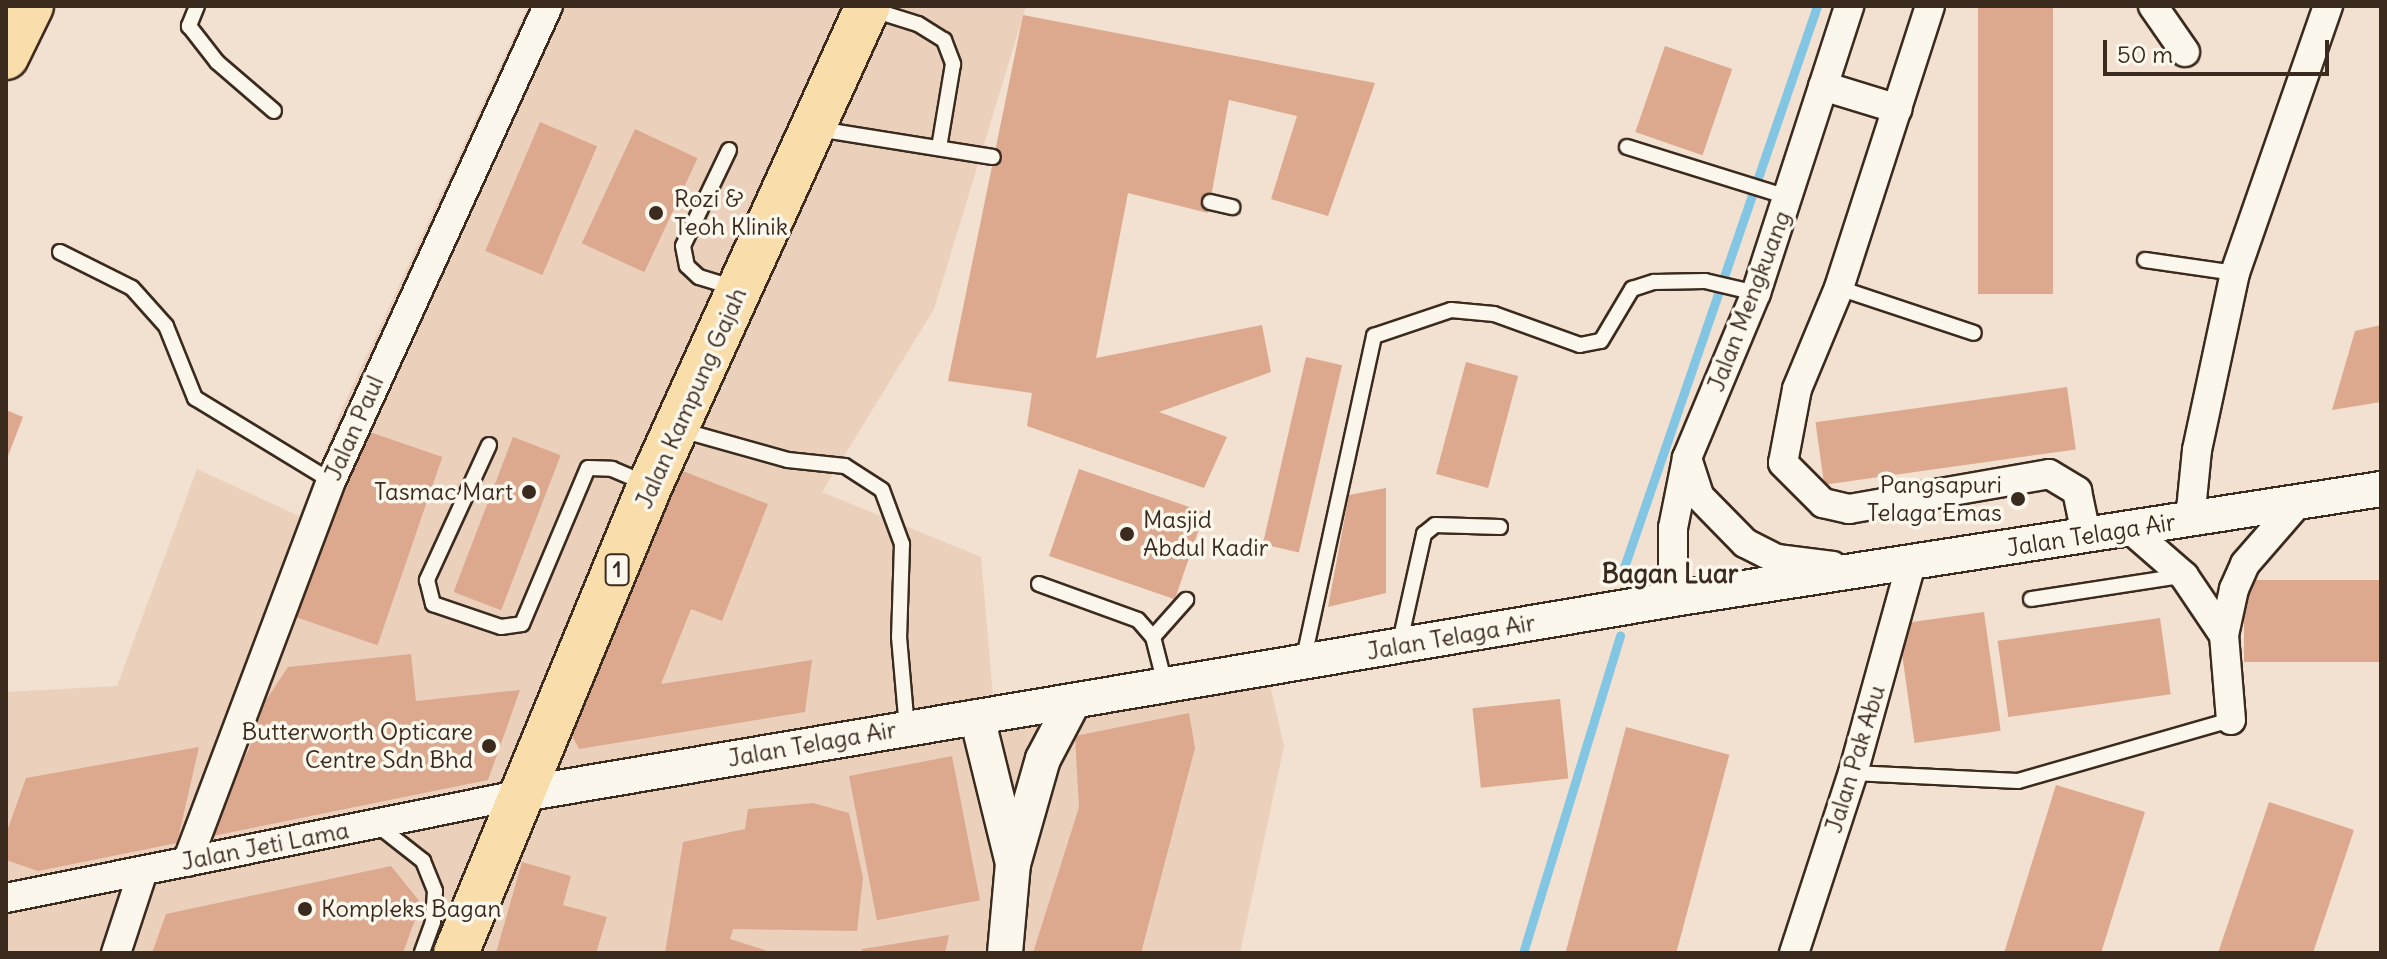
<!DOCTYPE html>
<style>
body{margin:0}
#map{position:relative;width:2387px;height:959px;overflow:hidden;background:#f2e0d0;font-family:Delius,sans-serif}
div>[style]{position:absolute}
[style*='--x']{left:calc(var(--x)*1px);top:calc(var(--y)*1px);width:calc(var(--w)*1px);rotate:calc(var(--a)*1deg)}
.built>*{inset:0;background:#ebd0bc}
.stream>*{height:9px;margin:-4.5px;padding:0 4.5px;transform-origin:4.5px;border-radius:4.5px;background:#82c6e3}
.building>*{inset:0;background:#dca98f;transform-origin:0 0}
.roads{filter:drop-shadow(2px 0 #3b2a1e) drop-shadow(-2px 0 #3b2a1e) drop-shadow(0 2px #3b2a1e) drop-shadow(0 -2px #3b2a1e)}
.service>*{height:14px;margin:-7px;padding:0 7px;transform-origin:7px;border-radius:7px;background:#fbf7ec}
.minor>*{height:28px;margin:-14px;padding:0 14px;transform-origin:14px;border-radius:14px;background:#fbf7ec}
.tertiary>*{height:34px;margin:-17px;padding:0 17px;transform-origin:17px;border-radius:17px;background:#fbf7ec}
.primary>*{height:44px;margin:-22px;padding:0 22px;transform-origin:22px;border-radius:22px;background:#f9deab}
.motorway>*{height:44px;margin:-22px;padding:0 22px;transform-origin:22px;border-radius:22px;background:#f9deab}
.dots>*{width:22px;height:22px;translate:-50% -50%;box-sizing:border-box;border:4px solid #fbf7ec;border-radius:50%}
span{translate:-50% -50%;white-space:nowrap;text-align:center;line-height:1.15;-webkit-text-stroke:7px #fbf7ec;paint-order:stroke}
.shield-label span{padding:2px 6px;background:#fbf7ec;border:2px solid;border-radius:6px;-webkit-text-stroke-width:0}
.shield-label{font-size:22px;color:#3b2a1e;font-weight:700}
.poi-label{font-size:24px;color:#3b2a1e}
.left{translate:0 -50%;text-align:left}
.right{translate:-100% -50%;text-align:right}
.street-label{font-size:24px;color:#3b2a1e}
.neighbourhood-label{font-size:26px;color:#3b2a1e;font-weight:700}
.frame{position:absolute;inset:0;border:8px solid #3b2a1e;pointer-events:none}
.scale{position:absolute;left:2103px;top:40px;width:226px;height:36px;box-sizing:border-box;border:4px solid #3b2a1e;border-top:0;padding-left:10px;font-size:24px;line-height:28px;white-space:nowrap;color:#3b2a1e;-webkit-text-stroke:6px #fbf7ec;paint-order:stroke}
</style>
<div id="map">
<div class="built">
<div style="clip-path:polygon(528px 6px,1026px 6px,934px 309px,822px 492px,981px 557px,996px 732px,1270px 685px,1284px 746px,1240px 953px,6px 953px,6px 692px,117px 686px,197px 469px,299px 516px,342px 409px)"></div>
</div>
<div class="stream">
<div style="--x:1621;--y:576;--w:603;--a:-71.02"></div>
<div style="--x:1523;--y:953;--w:332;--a:-73"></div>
</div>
<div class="building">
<div style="left:1978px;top:6px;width:75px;height:288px"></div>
<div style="clip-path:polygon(1023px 15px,1375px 83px,1328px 216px,1271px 199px,1297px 116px,1229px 100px,1208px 213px,1128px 193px,1096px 358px,1262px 325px,1271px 372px,1159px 412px,1227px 437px,1204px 488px,1027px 426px,1032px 393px,948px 381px)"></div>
<div style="left:1665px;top:46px;width:71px;height:91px;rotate:19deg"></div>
<div style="left:540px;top:122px;width:62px;height:140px;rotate:23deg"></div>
<div style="left:635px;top:129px;width:69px;height:126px;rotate:25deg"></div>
<div style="clip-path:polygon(2381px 325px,2381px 402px,2332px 410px,2355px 331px)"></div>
<div style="left:1306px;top:357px;width:37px;height:192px;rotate:13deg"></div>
<div style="left:1466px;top:362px;width:54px;height:116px;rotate:15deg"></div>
<div style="left:2067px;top:387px;width:63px;height:254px;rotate:82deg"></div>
<div style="clip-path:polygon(6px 410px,23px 417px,6px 461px)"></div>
<div style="left:361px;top:429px;width:86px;height:199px;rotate:19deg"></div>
<div style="left:513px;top:437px;width:51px;height:166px;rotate:21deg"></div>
<div style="clip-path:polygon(670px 466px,768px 504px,722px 621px,691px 609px,661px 684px,812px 660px,805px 712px,579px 749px,568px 728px)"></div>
<div style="left:1079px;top:469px;width:133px;height:92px;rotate:19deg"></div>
<div style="clip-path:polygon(1386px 488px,1386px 593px,1328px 607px,1349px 495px)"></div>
<div style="left:2381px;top:580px;width:82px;height:137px;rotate:90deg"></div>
<div style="left:1984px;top:612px;width:120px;height:87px;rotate:82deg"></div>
<div style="left:2160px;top:618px;width:77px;height:164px;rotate:82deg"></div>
<div style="clip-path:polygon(411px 654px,416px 701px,520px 690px,488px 780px,203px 838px,249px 749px,264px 703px,288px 667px)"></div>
<div style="left:1560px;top:699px;width:80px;height:88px;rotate:84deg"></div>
<div style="clip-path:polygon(1189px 713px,1195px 748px,1141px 953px,1033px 953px,1079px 807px,1075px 736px)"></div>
<div style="left:1626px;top:727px;width:107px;height:235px;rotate:15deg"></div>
<div style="clip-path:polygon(199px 747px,177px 843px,38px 871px,6px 860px,6px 834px,26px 778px)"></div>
<div style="left:952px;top:756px;width:147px;height:105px;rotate:79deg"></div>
<div style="clip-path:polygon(2056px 785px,2145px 812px,2101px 953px,2004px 953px)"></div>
<div style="clip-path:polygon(2269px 802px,2354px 830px,2313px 953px,2218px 953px)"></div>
<div style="clip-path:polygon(813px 803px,849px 813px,863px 878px,857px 931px,733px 929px,730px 939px,774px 953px,665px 953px,683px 842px,745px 829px,748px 809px)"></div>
<div style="clip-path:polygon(522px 862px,571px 876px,563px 905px,607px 917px,596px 953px,496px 953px)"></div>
<div style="clip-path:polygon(391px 866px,421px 903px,403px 953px,152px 953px,166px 914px)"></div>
<div style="clip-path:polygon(949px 935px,945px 953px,861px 953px,862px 949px)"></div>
</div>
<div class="roads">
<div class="service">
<div style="--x:197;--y:6;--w:22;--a:112"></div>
<div style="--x:189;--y:26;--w:46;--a:52.1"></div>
<div style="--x:217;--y:62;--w:75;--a:40.7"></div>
<div style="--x:870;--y:9;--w:50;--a:17.4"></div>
<div style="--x:918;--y:24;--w:31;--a:32"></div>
<div style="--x:944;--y:40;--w:26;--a:69"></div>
<div style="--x:953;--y:64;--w:85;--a:99.5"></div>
<div style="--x:818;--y:129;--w:177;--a:9.1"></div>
<div style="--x:1627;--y:147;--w:169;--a:17.3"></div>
<div style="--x:729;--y:150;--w:106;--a:115.6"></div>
<div style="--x:683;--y:246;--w:20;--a:79"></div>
<div style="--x:687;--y:266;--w:16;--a:43"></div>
<div style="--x:699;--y:277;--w:39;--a:17"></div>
<div style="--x:1210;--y:202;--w:23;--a:13"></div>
<div style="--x:60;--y:252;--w:80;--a:26.6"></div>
<div style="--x:132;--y:288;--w:51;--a:48.2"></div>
<div style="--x:166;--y:326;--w:78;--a:68.1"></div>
<div style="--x:195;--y:398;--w:159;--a:31.4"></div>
<div style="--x:2145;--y:260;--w:91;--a:8.2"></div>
<div style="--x:1839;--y:288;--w:142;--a:18.4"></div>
<div style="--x:681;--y:430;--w:111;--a:15.7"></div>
<div style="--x:788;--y:460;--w:57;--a:6"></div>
<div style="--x:845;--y:466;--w:44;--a:33"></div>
<div style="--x:882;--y:490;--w:58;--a:69.7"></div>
<div style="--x:902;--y:544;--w:93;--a:91.8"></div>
<div style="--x:899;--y:637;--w:91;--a:85"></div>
<div style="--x:489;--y:445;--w:149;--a:114.7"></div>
<div style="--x:427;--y:580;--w:25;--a:76"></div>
<div style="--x:433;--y:604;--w:72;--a:18.7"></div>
<div style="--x:501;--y:627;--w:21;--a:-8"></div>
<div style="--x:522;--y:624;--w:169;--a:-67.1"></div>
<div style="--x:588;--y:468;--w:24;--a:2"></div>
<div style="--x:612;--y:469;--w:39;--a:23"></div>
<div style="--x:1039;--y:584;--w:105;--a:20"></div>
<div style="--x:1138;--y:620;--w:23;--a:49"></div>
<div style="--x:1153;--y:637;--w:49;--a:75.7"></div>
<div style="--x:2031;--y:599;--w:152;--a:-8.7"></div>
<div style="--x:1153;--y:637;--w:50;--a:-48.3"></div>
<div style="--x:1399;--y:646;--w:115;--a:-77.4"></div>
<div style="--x:1424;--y:534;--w:14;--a:-39"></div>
<div style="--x:1435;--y:525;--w:65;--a:1.8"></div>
<div style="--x:1303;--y:662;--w:334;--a:-77.7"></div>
<div style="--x:1374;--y:336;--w:81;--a:-18.7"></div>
<div style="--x:1451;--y:310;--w:43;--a:5.3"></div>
<div style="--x:1494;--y:314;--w:91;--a:19.8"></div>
<div style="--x:1580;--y:345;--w:21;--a:-11"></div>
<div style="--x:1601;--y:341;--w:61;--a:-59.2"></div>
<div style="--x:1632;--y:289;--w:23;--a:-18"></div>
<div style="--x:1654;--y:282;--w:51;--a:-1.1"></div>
<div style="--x:1705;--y:281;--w:52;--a:13.2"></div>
<div style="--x:1853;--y:773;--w:165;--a:2.8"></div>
<div style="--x:2018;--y:781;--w:222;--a:-16"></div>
<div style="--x:376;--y:824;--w:60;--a:38.2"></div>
<div style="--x:423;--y:861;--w:32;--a:68"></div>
<div style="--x:435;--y:891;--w:31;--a:94"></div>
<div style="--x:433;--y:922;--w:33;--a:110"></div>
</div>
<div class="minor">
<div style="--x:1930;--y:6;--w:296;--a:107.9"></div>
<div style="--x:1839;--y:288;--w:109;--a:112.6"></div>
<div style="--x:1797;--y:389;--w:75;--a:100.7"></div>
<div style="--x:1783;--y:463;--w:57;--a:45"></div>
<div style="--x:1823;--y:503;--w:27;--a:13"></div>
<div style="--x:1849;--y:509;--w:203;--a:-9.9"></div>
<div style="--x:2049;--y:474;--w:33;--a:31"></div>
<div style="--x:2077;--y:491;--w:44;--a:78.2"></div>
<div style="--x:2153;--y:6;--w:56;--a:55.2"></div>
<div style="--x:1823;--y:86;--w:78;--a:17"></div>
<div style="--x:1687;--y:458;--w:40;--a:72"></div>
<div style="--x:1699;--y:496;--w:66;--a:45.6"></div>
<div style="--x:1745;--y:543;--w:36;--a:27"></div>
<div style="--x:1777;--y:559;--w:56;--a:7.1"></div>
<div style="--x:2190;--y:520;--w:70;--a:-84.3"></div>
<div style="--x:2197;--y:450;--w:181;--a:-77.9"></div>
<div style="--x:2235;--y:273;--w:283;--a:-70.8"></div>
<div style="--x:2130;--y:529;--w:72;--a:41"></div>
<div style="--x:2184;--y:576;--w:71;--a:55.9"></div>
<div style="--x:1673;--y:599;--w:71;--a:-90"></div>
<div style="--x:1673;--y:528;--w:71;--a:-78.7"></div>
<div style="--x:1687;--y:458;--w:179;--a:-67.3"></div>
<div style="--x:1756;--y:293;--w:302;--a:-72"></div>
<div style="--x:2231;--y:720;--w:85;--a:-94.7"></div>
<div style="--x:2224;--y:635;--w:47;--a:-77.7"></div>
<div style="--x:2234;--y:589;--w:27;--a:-66"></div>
<div style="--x:2245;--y:564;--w:81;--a:-49"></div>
<div style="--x:187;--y:862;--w:407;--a:-69.3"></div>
<div style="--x:331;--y:481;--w:522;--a:-65.45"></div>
<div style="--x:6;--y:898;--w:527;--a:-11.37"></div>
<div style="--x:116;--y:953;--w:86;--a:-71.8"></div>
<div style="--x:1794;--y:953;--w:189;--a:-71.9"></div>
<div style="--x:1853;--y:773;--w:217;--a:-74.5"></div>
<div style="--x:1911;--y:564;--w:20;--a:180"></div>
</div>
<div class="tertiary">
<div style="--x:977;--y:717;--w:147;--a:76.2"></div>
<div style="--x:523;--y:794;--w:1166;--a:-9.62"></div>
<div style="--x:1673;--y:599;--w:716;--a:-8.83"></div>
<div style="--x:1005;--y:953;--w:89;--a:-84.9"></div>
<div style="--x:1013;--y:864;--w:109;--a:-74.1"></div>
<div style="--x:1043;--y:759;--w:64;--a:-62.2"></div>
</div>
<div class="primary">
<div style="--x:456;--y:953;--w:507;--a:-67.48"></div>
<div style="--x:650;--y:485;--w:526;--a:-65.53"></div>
</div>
<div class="motorway">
<div style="--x:6;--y:57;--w:57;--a:-63.9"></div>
</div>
</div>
<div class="dots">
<div style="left:656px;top:213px;background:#3b2a1e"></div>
<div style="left:529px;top:492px;background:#3b2a1e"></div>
<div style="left:2018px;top:499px;background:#3b2a1e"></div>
<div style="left:1127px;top:534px;background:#3b2a1e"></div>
<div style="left:489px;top:746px;background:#3b2a1e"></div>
<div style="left:305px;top:909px;background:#3b2a1e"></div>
</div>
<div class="shield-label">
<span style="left:617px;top:570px">1</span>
</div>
<div class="poi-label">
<span class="left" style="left:674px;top:213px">Rozi &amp;<br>Teoh Klinik</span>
<span class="right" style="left:2002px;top:499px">Pangsapuri<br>Telaga Emas</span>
<span class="right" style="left:513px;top:492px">Tasmac Mart</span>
<span class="left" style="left:1143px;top:534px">Masjid<br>Abdul Kadir</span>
<span class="right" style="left:473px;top:746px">Butterworth Opticare<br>Centre Sdn Bhd</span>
<span class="left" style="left:321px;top:909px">Kompleks Bagan</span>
</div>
<div class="street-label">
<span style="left:1749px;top:301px;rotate:-69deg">Jalan Mengkuang</span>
<span style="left:691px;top:398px;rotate:-66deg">Jalan Kampung Gajah</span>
<span style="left:354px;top:428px;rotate:-66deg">Jalan Paul</span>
<span style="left:2091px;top:535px;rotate:-9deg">Jalan Telaga Air</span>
<span style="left:1451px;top:637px;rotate:-10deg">Jalan Telaga Air</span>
<span style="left:812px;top:744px;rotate:-10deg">Jalan Telaga Air</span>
<span style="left:1855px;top:759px;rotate:-73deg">Jalan Pak Abu</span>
<span style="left:265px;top:846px;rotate:-11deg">Jalan Jeti Lama</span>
</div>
<div class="neighbourhood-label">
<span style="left:1670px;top:574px">Bagan Luar</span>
</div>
<div class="frame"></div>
<div class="scale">50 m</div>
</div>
